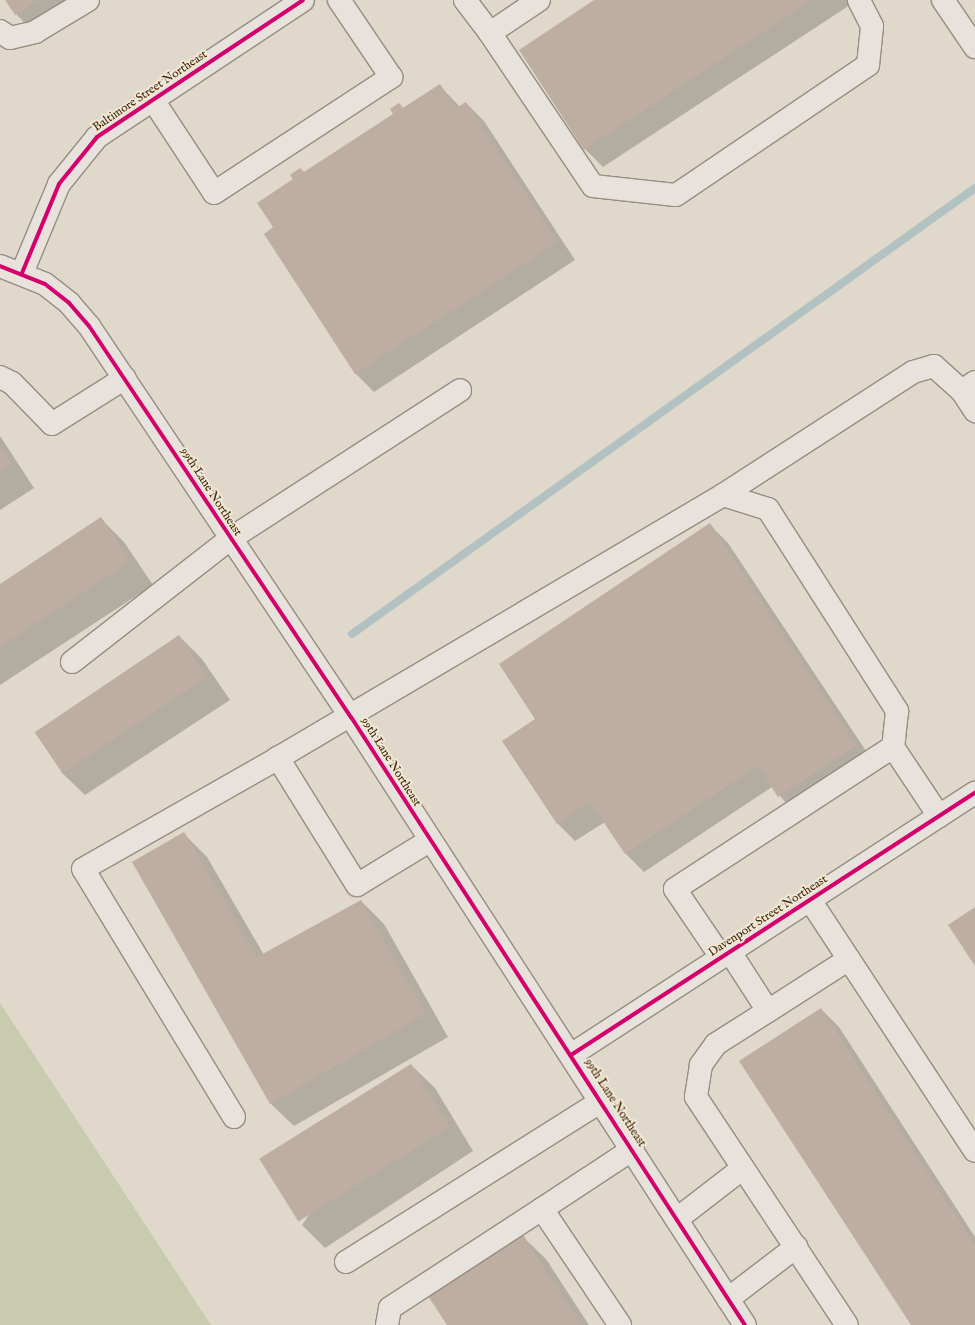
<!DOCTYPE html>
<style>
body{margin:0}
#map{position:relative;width:975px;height:1325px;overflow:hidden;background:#e0d8ca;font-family:"IM FELL English",serif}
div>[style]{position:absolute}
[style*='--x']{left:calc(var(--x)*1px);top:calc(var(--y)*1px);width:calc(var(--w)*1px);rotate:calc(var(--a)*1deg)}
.green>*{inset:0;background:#c8cbad}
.shadow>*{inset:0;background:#0003}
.stream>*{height:8px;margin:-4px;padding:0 4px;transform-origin:4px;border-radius:4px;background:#b2c1c2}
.building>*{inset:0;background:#beada1;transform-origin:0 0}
.roads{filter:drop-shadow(1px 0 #958d81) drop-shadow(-1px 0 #958d81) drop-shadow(0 1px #958d81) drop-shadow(0 -1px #958d81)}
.minor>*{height:22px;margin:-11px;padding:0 11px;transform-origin:11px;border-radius:11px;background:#e7e3dc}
.cycleway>*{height:4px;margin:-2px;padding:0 2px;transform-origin:2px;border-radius:2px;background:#d6006c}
span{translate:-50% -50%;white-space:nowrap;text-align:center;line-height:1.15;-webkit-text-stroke:4px #f0e7d7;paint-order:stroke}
.street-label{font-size:12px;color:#3e2204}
</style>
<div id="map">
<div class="green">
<div style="clip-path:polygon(0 1003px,211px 1325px,0 1325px)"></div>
</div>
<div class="shadow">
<div style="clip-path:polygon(7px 0,97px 0,39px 38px,16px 14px)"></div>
<div style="clip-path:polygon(596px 0,856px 0,856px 1px,603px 167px,585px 149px)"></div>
<div style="clip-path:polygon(439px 85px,460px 107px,466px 103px,484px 121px,575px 260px,374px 392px,356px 374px,265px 234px,275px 227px,304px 173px)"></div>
<div style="clip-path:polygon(0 436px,34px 488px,0 510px)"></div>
<div style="clip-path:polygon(101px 519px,124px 542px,153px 585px,0 685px,0 586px)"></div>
<div style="clip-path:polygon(710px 525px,728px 543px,874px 763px,797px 815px,772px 787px,644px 872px,626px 854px,605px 822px,575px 841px,557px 823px,536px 719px)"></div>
<div style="clip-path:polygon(179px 636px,202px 659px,230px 700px,85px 795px,61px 772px)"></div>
<div style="clip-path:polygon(183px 833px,207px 857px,264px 955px,361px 901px,384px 924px,448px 1037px,294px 1126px,270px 1103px)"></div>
<div style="clip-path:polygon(821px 1009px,839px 1027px,975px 1237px,975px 1325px,912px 1325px)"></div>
<div style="clip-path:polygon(411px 1065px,435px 1088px,473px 1151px,325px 1248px,302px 1225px)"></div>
<div style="clip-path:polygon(522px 1236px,546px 1259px,589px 1325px,448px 1325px)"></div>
</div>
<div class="stream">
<div style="--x:352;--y:634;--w:766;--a:-35.6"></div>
</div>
<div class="building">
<div style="clip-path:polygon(5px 0,38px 0,15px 15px)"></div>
<div style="clip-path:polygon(594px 0,812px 0,584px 150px,519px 50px)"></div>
<div style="clip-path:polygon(440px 84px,456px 108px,466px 102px,558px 242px,355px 374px,264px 234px,273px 227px,257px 203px,293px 179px,290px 175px,300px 168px,304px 172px,393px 114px,390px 109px,399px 103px,403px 108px)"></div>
<div style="clip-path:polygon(0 447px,12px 464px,0 472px)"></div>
<div style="clip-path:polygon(101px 517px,131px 561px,0 647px,0 584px)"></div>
<div style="clip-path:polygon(710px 523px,857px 745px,778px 797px,758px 766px,625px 854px,590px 802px,557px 824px,502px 741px,535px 719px,499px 664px)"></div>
<div style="left:179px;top:635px;width:50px;height:174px;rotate:56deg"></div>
<div style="clip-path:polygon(184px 832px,257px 957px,361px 900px,426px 1014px,270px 1104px,132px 862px)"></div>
<div style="clip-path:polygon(975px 907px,975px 966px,948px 925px)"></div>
<div style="clip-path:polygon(821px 1008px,975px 1245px,975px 1325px,911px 1325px,739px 1061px)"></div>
<div style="left:411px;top:1064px;width:74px;height:179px;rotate:58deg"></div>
<div style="clip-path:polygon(523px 1235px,582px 1325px,447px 1325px,428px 1296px)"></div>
</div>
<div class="roads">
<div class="minor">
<div style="--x:465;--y:0;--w:41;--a:52.9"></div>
<div style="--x:490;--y:33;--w:59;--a:-34"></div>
<div style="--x:943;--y:0;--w:57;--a:55.8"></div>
<div style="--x:0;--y:31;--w:12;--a:35"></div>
<div style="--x:10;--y:38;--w:26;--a:-13"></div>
<div style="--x:35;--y:32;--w:62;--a:-31.1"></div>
<div style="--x:490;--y:33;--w:184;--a:56.1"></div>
<div style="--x:593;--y:186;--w:83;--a:6.2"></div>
<div style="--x:676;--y:195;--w:232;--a:-34.1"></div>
<div style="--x:868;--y:65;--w:39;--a:-84"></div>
<div style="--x:872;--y:26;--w:29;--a:-117"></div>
<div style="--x:153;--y:100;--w:111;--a:56.7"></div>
<div style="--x:214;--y:193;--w:212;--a:-33.2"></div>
<div style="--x:391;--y:77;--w:93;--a:-124"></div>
<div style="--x:0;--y:266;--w:48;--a:21.8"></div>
<div style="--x:45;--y:284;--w:31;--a:38"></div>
<div style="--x:69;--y:303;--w:30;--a:49"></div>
<div style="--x:89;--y:326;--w:471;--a:56.2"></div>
<div style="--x:351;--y:717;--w:724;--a:57.06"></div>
<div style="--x:22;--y:273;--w:96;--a:-67.4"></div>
<div style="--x:59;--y:184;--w:60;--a:-51"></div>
<div style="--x:97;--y:137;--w:247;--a:-33.6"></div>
<div style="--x:0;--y:377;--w:13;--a:27"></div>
<div style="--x:12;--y:383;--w:57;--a:45.7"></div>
<div style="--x:52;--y:424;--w:86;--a:-32.2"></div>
<div style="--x:975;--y:382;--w:16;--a:145"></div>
<div style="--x:962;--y:391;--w:24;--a:57"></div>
<div style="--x:723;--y:495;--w:226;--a:-32.9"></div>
<div style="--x:913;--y:372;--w:22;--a:-16"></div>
<div style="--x:934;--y:366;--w:38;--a:42"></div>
<div style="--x:72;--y:662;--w:200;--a:-37.9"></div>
<div style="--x:230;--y:539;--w:274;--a:-32.9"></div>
<div style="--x:429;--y:841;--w:84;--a:148.6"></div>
<div style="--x:357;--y:885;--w:150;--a:-121.9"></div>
<div style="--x:278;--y:758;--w:517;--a:-30.58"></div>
<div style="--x:723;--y:495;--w:47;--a:17.3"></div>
<div style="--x:768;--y:509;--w:240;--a:57.4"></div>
<div style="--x:897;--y:711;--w:36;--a:96"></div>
<div style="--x:810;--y:900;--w:300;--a:56.7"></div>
<div style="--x:730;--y:952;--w:70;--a:57.2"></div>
<div style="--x:768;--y:1011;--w:62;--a:147.6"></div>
<div style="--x:716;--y:1044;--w:26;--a:126"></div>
<div style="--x:701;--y:1065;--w:32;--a:99"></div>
<div style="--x:696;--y:1097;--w:273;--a:56.5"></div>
<div style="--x:721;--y:957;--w:82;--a:-124.1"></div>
<div style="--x:675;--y:889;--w:260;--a:-33.1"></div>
<div style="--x:893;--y:747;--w:83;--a:56.3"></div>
<div style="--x:768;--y:1011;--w:96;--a:-32.7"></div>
<div style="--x:571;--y:1055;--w:482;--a:-33"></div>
<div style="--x:234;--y:1117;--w:290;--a:-121.3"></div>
<div style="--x:83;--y:869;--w:224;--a:-29.6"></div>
<div style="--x:677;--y:1219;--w:83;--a:-37.7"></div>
<div style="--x:346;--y:1262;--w:302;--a:-32.2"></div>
<div style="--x:728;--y:1299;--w:86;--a:-37.4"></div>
<div style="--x:387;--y:1325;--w:17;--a:-80"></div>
<div style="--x:390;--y:1308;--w:181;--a:-33.1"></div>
<div style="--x:620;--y:1325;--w:140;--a:-123.9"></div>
<div style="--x:542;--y:1209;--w:109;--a:-33.4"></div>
</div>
</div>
<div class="cycleway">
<div style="--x:0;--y:266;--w:48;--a:21.8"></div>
<div style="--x:45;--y:284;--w:31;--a:38"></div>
<div style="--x:69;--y:303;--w:30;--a:49"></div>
<div style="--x:89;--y:326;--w:471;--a:56.2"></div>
<div style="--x:351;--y:717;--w:724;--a:57.06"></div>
<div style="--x:22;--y:273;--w:96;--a:-67.4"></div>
<div style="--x:59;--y:184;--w:60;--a:-51"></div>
<div style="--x:97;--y:137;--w:247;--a:-33.6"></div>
<div style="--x:571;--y:1055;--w:482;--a:-33"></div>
</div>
<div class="street-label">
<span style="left:150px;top:91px;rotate:-34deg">Baltimore Street Northeast</span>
<span style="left:211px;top:492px;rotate:57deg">99th Lane Northeast</span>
<span style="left:391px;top:762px;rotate:58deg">99th Lane Northeast</span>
<span style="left:768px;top:916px;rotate:-33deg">Davenport Street Northeast</span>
<span style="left:615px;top:1103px;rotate:57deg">99th Lane Northeast</span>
</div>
</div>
